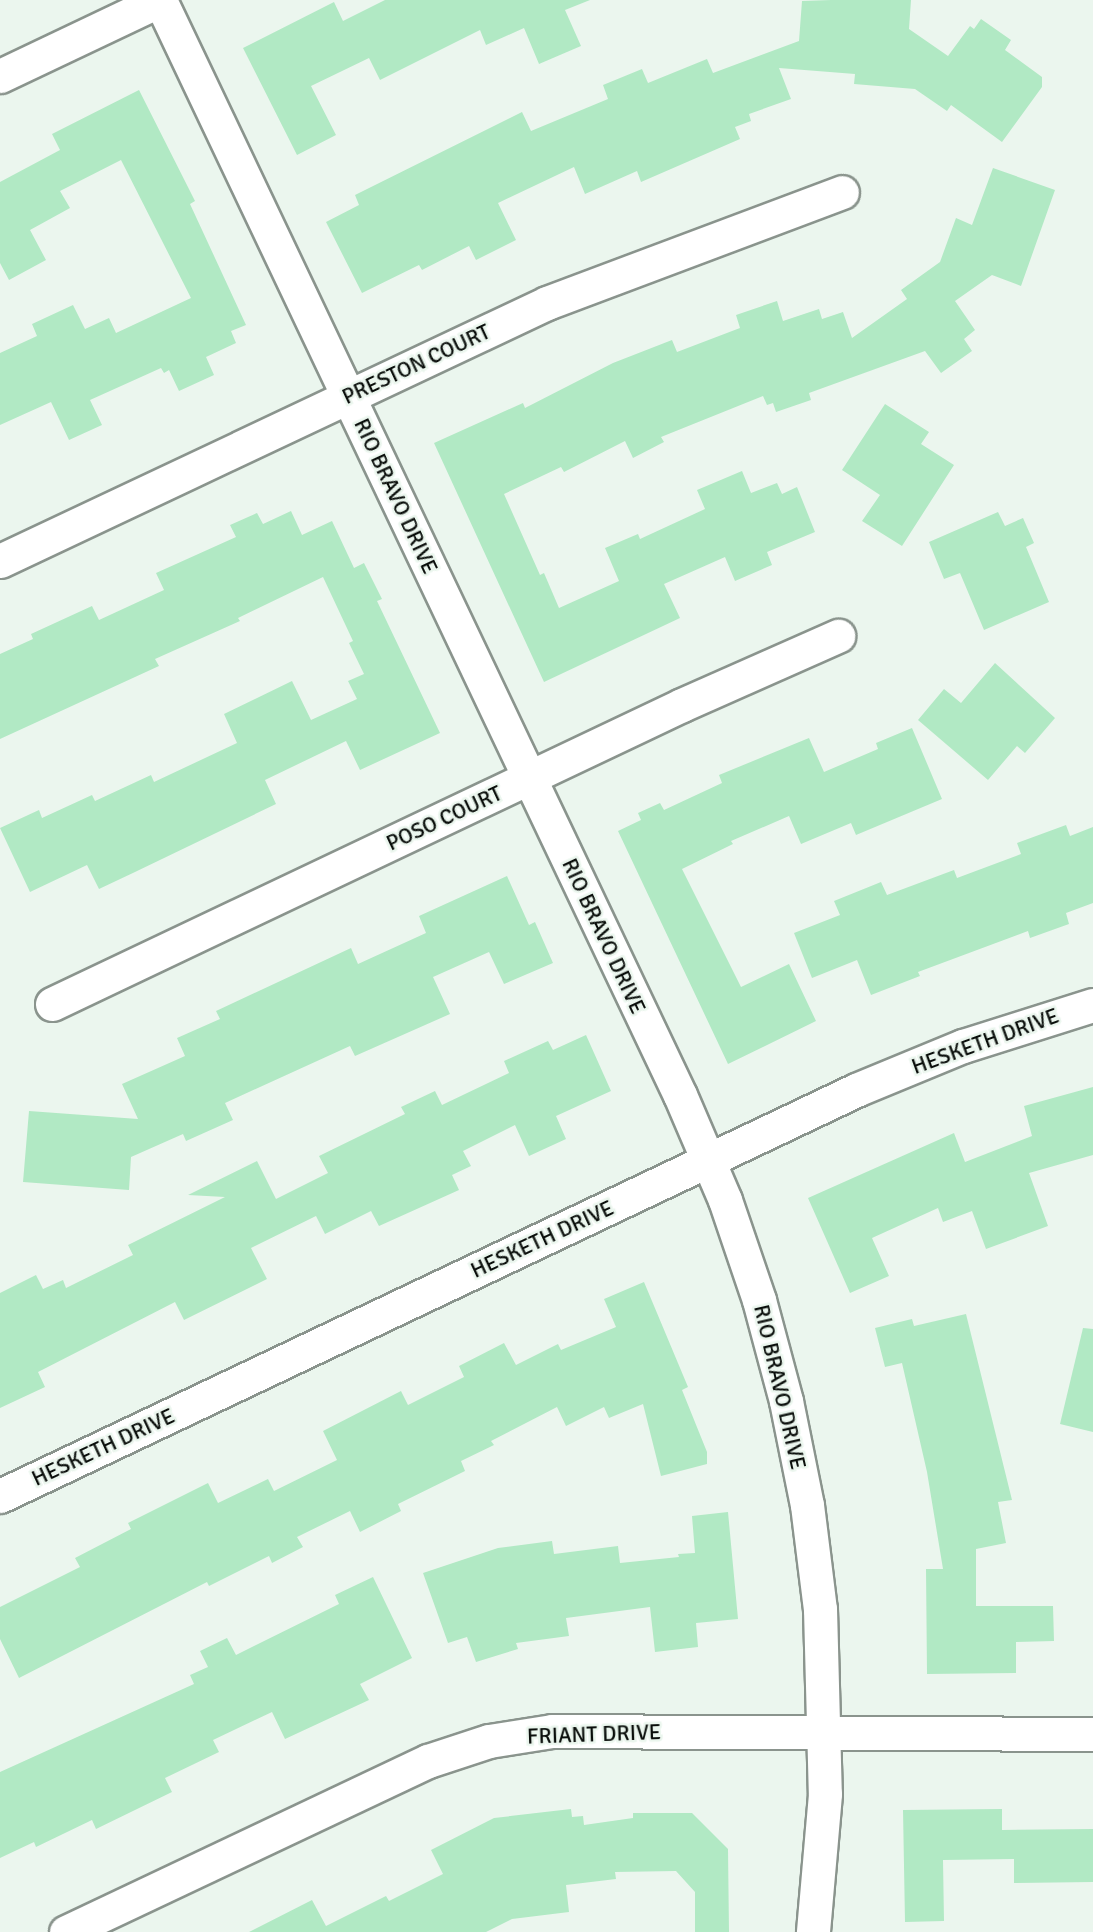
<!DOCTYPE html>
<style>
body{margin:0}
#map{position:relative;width:1093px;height:1932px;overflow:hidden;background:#ebf6ee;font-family:Signika,sans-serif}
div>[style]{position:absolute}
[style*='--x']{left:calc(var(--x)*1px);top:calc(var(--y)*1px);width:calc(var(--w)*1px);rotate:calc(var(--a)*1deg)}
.building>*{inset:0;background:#b1e9c4}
.roads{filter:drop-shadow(2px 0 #8a948d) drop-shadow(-2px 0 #8a948d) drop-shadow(0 2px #8a948d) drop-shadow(0 -2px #8a948d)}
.street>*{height:33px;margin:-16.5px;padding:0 16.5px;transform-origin:16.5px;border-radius:16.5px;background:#fff}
span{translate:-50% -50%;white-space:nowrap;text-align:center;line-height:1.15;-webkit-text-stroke:5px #ebf6ee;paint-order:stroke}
.street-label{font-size:22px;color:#0a0e0b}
</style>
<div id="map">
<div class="building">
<div style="clip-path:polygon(385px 0,590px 0,565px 10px,581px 46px,539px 64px,524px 28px,486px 45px,480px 30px,380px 80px,369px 58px,311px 86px,336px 135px,297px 155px,243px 48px,334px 2px,343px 21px)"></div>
<div style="clip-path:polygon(831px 0,911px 0,909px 29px,948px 56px,970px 26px,974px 29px,981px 19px,1011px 40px,1005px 50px,1042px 77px,1042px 87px,1002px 142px,951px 105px,947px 111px,915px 89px,854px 84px,855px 74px,779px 68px,791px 99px,749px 114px,751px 121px,735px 127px,740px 139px,641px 182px,637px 171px,585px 194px,574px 167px,498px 203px,516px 240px,476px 260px,469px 246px,422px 270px,419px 265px,362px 293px,326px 222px,359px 205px,355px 195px,522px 112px,531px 131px,608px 99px,603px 85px,642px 69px,648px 83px,707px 59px,713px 73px,799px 41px,802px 1px)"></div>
<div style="clip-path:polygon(139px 90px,195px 201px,190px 204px,246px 325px,231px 331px,236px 343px,206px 357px,214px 375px,179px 391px,169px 370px,164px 373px,161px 368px,90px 400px,102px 425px,69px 440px,51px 402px,0 425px,0 353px,37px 336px,32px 324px,73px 305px,85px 329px,109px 318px,116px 333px,191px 298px,121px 160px,60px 191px,70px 208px,30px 230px,46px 260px,9px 280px,0 263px,0 182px,60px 150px,52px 134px)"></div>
<div style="clip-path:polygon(993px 168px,1055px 190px,1021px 286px,992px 275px,955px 301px,975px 330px,964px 339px,972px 351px,941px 373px,925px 351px,809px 393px,811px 400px,776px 412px,773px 403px,767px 405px,763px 396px,661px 437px,664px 442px,633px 458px,625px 441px,564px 472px,561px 467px,504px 494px,540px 575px,544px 573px,559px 608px,619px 581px,605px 548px,638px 534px,640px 539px,705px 509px,697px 490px,742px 471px,751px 493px,777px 483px,782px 494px,797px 487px,815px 532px,767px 552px,772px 565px,735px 581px,725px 557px,664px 584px,680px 618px,544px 682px,434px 443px,523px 403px,525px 408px,613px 363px,672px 340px,677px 352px,740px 328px,736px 315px,777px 301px,783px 321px,819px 309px,822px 319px,843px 312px,852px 338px,907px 299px,901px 290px,940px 262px,956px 218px,972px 225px)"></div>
<div style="clip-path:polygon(885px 404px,929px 432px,921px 444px,954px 465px,902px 546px,862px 521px,880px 495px,842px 470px)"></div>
<div style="clip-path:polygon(291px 511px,302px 535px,332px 521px,354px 568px,364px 563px,382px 599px,377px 601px,440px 733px,360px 770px,346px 741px,265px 780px,276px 804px,135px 872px,99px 889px,87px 865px,30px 892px,0 828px,39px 810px,42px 818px,92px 795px,95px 801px,151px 775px,154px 782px,237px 743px,224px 714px,292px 681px,311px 720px,357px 699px,348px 681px,364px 674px,349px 643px,353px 641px,323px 577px,238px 618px,240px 621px,155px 659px,159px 666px,0 739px,0 654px,33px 639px,31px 634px,92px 606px,99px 620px,164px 590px,156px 573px,236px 537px,230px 525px,257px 513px,263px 524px)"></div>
<div style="clip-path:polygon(998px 512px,1005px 526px,1023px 518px,1034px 543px,1026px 547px,1049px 602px,984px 630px,960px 573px,944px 579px,929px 542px)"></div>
<div style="clip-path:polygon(995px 663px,1055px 718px,1025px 753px,1017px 746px,988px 780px,918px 720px,944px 689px,961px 703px)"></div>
<div style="clip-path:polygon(912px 728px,942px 799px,856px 835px,851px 823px,801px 844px,789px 816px,731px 841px,733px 844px,682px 869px,741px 987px,789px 964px,816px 1021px,728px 1064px,618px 831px,641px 820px,638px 813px,660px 803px,664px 810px,722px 783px,719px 775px,809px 738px,824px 772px,878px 749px,876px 743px)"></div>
<div style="clip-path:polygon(1066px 825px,1070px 836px,1093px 827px,1093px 903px,1066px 913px,1069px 924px,1030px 938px,1028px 931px,918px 972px,920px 976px,871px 995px,857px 960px,812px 978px,794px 933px,840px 915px,834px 901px,881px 882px,887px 895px,954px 870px,957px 878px,1021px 854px,1017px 843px)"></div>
<div style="clip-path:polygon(507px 876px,529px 925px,535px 922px,553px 963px,504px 984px,489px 952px,433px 977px,450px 1014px,355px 1056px,350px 1046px,225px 1103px,233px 1120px,186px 1141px,183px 1134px,131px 1157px,129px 1190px,23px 1182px,29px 1111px,138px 1119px,122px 1084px,185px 1056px,177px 1038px,220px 1019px,216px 1011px,351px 948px,358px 964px,426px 933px,419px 916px)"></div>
<div style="clip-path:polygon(586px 1035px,611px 1091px,556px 1116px,566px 1139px,529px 1156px,515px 1125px,463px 1151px,471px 1166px,452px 1175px,459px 1190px,379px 1226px,371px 1211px,325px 1234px,316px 1216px,251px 1248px,267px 1279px,184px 1320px,175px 1302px,38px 1372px,45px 1387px,0 1408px,0 1293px,36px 1275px,43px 1289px,63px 1280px,66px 1288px,133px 1255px,128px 1245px,225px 1197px,188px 1195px,257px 1161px,276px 1199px,328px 1173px,319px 1156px,405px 1114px,401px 1107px,435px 1091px,442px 1105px,509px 1073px,504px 1061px,548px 1041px,553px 1050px)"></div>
<div style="clip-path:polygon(1093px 1087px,1093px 1155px,1029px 1173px,1048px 1226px,986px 1249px,972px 1211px,943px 1222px,938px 1208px,872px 1238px,889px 1276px,850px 1293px,808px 1198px,954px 1133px,965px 1162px,1032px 1136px,1024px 1106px)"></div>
<div style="clip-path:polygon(644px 1282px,688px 1387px,682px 1390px,707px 1452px,707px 1464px,661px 1476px,643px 1404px,609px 1418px,604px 1407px,566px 1426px,557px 1407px,491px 1441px,494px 1445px,461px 1461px,465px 1471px,398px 1504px,401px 1511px,360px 1532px,350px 1511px,297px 1537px,303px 1547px,272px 1563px,269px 1556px,209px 1586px,207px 1582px,19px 1678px,0 1639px,0 1607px,80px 1567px,75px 1558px,131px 1529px,128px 1523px,208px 1483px,218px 1503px,268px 1479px,274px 1491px,337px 1460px,323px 1431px,401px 1391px,408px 1405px,464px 1377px,459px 1366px,504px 1343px,516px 1365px,558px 1344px,561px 1350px,616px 1327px,604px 1299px)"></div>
<div style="clip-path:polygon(966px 1314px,1012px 1500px,998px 1502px,1006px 1543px,976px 1549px,976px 1606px,1053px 1606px,1054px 1641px,1016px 1642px,1016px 1673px,927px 1674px,926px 1569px,943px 1569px,927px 1472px,902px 1363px,885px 1367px,875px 1328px,912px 1319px,914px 1326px)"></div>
<div style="clip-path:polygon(1083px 1328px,1093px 1329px,1093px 1432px,1060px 1424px)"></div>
<div style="clip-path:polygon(728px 1512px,738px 1619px,696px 1623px,698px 1647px,655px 1652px,650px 1607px,566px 1618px,569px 1636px,516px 1643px,518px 1649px,476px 1662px,467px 1637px,448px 1643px,423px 1573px,498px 1548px,552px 1541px,554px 1554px,618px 1546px,620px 1563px,679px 1557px,678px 1554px,695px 1553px,692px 1516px)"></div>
<div style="clip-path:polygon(373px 1577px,412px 1658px,360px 1684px,369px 1700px,285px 1739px,272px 1712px,213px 1740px,219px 1752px,165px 1778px,172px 1792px,96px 1829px,92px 1820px,36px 1847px,34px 1842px,0 1858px,0 1772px,194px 1684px,190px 1675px,208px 1667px,200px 1651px,227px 1638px,236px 1655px,339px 1604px,335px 1595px)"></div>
<div style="clip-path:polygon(571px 1809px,572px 1817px,583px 1816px,584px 1825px,633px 1818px,633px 1813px,692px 1813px,728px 1849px,729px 1932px,695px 1932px,695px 1892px,676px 1871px,615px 1872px,616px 1879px,566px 1885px,569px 1912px,512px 1919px,486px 1932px,249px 1932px,312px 1900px,326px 1926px,386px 1896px,389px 1901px,443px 1874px,431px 1850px,494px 1818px)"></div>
<div style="clip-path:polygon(1002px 1809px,1002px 1830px,1093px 1829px,1093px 1882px,1014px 1883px,1014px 1859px,943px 1860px,944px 1921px,905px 1922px,903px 1810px)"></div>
</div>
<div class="roads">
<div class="street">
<div style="--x:160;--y:0;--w:1212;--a:64.6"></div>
<div style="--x:680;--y:1095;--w:114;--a:66.8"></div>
<div style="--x:725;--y:1200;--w:106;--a:71.2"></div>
<div style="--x:759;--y:1300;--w:105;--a:75"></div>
<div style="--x:786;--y:1401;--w:106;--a:78.6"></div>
<div style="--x:807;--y:1505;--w:105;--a:82.9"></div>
<div style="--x:820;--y:1609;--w:185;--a:88.5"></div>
<div style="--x:825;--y:1794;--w:139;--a:95"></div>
<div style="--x:0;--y:76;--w:177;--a:-25.4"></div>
<div style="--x:0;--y:561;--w:605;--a:-25.25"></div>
<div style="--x:547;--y:303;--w:315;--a:-20.6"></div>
<div style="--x:52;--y:1004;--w:697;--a:-25.39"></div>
<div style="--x:682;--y:705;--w:171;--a:-23.9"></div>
<div style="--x:0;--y:1496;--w:947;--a:-25.37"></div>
<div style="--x:856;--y:1090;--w:116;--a:-22.4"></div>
<div style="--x:963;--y:1046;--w:136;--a:-17.5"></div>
<div style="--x:66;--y:1932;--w:400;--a:-25.3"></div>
<div style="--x:428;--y:1761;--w:64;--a:-18.2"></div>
<div style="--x:489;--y:1741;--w:64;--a:-9"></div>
<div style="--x:552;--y:1731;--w:541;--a:0.32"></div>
</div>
</div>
<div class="street-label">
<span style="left:416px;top:364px;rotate:-25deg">PRESTON COURT</span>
<span style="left:396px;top:496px;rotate:65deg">RIO BRAVO DRIVE</span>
<span style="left:444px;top:818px;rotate:-25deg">POSO COURT</span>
<span style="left:604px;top:936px;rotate:65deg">RIO BRAVO DRIVE</span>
<span style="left:985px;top:1041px;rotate:-20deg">HESKETH DRIVE</span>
<span style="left:542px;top:1239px;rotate:-25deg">HESKETH DRIVE</span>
<span style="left:780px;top:1387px;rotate:77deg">RIO BRAVO DRIVE</span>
<span style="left:103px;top:1447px;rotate:-25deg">HESKETH DRIVE</span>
<span style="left:594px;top:1734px;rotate:-2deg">FRIANT DRIVE</span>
</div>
</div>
